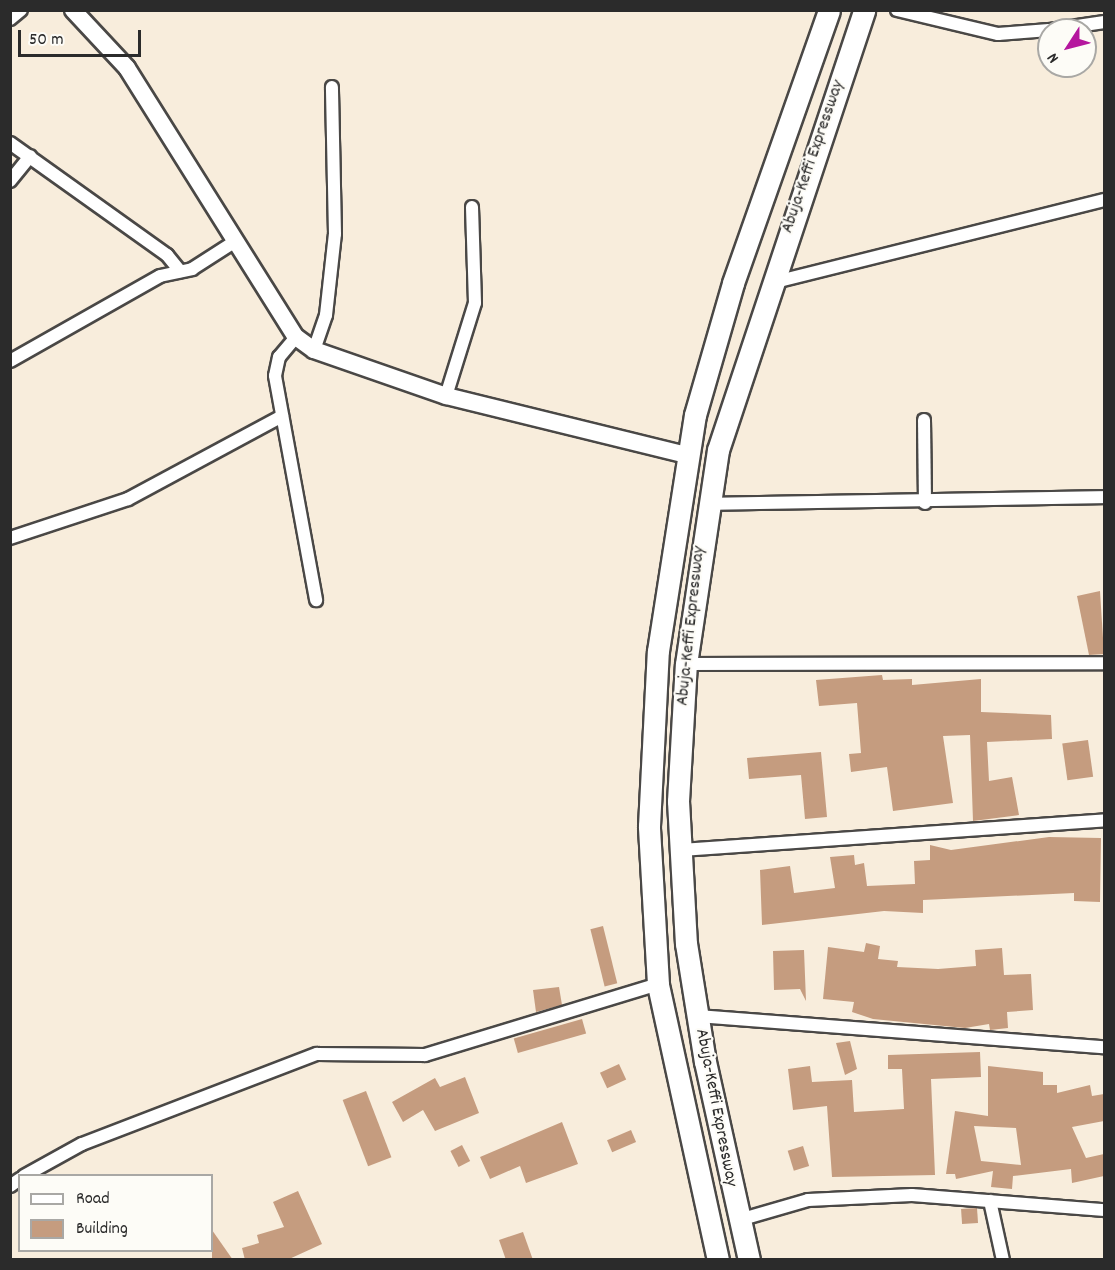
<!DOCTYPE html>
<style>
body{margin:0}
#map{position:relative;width:1115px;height:1270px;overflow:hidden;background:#f8eddc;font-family:Dekko,sans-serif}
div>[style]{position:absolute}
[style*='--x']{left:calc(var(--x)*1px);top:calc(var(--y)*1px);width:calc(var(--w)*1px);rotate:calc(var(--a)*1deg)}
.building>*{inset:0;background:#c59c7f;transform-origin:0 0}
.roads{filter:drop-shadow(2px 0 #4a4846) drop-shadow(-2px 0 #4a4846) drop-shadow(0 2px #4a4846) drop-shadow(0 -2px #4a4846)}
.minor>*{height:12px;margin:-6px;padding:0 6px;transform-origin:6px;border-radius:6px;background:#fff}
.tertiary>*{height:16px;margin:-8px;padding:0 8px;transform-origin:8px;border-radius:8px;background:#fff}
.trunk>*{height:21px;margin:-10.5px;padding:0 10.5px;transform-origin:10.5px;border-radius:10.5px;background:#fff}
span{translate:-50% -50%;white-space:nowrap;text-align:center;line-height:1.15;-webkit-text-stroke:4.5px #fdfcf7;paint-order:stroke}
.street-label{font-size:18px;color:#2b2b2b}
.frame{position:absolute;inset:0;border:12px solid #2b2b2b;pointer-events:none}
.legend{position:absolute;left:18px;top:1174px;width:195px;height:78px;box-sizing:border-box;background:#fdfcf7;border:2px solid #a9a8a5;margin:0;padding:8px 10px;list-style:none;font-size:18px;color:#2b2b2b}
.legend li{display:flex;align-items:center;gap:12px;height:30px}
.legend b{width:30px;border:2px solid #a9a8a5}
.north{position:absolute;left:1037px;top:18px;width:60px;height:60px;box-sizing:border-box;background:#fdfcf7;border:2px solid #a9a8a5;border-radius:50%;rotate:234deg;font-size:16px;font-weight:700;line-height:24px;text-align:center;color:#2b2b2b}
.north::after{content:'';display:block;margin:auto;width:21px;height:27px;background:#b5179e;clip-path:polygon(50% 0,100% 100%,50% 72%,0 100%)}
.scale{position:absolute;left:18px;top:30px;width:123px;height:27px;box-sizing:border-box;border:3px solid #2b2b2b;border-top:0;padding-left:8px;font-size:18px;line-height:21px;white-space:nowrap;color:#2b2b2b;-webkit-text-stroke:4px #fdfcf7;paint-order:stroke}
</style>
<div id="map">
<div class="building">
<div style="clip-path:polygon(1100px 591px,1104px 654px,1089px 655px,1077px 596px)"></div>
<div style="clip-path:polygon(882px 675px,883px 680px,912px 679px,912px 685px,981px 679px,981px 712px,1051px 715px,1052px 739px,987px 742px,989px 781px,1012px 777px,1019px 815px,973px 821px,970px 735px,943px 736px,953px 803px,893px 811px,887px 767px,851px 772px,849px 754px,861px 753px,857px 703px,819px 706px,816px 680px)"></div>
<div style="left:1088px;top:740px;width:37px;height:26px;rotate:82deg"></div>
<div style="clip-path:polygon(821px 752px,827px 817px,805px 819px,801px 775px,749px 779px,747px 758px)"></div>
<div style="clip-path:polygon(1049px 837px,1101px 838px,1100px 902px,1074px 901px,1074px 893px,923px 900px,923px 913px,884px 911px,762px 925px,760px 870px,790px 866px,794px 893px,835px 888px,830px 857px,854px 855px,855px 865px,864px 863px,867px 886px,915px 884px,914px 861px,930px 860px,930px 845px,951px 850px)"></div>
<div style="left:603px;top:926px;width:59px;height:13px;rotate:76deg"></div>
<div style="clip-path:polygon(866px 943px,880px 946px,878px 959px,898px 961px,897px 967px,938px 969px,976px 966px,975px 950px,1002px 948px,1004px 975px,1031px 974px,1033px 1010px,1007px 1012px,1008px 1028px,990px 1030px,989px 1024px,965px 1028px,873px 1019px,852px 1012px,854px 1002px,823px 999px,828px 947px,864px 952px)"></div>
<div style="clip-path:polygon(804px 950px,806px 1001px,800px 989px,774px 990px,773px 951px)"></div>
<div style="clip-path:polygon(559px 987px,562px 1005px,536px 1012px,533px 990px)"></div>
<div style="left:582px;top:1019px;width:15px;height:71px;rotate:74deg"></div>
<div style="clip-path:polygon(850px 1041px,857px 1069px,845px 1075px,836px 1043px)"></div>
<div style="clip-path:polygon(980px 1052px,981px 1077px,931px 1079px,935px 1175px,832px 1177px,827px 1106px,793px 1110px,788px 1069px,810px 1066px,812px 1082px,852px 1080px,854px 1112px,904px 1109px,902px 1069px,888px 1069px,888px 1055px)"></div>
<div style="left:619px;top:1064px;width:17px;height:21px;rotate:65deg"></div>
<div style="clip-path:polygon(evenodd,988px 1066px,1043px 1072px,1043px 1085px,1057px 1085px,1057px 1093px,1090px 1085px,1092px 1096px,1104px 1094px,1104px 1121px,1072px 1127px,1086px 1158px,1104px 1154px,1104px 1176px,1072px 1183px,1071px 1169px,1013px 1176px,1012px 1189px,991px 1187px,993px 1171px,956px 1179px,955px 1174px,946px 1174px,955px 1111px,988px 1116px,988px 1066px,974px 1126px,1016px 1128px,1021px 1165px,981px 1161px,974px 1126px)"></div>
<div style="clip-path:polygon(465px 1077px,479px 1113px,435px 1131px,423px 1110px,403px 1122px,392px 1102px,435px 1078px,440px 1087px)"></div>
<div style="left:366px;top:1091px;width:71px;height:25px;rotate:69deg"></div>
<div style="clip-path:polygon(562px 1122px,578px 1164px,526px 1183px,520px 1166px,490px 1179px,480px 1157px)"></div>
<div style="left:631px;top:1130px;width:13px;height:26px;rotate:67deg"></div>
<div style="left:462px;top:1145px;width:18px;height:13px;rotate:63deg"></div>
<div style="left:803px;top:1146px;width:21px;height:16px;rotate:73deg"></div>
<div style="clip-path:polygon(298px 1191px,322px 1244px,287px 1260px,245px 1260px,242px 1248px,259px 1243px,257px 1235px,284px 1227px,273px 1202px)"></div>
<div style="left:977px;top:1208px;width:15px;height:16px;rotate:86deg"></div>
<div style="clip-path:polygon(212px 1230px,233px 1260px,212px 1260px)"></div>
<div style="clip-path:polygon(523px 1232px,533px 1260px,506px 1260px,499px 1240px)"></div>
</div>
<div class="roads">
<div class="minor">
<div style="--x:897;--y:10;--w:104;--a:13.4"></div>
<div style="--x:998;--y:34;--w:51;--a:-4.5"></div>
<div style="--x:10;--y:19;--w:14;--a:-39"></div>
<div style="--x:1050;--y:30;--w:55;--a:-8.4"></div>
<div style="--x:10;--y:143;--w:193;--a:35.5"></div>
<div style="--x:167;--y:255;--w:21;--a:51"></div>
<div style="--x:10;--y:181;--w:32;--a:-51"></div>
<div style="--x:771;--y:283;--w:343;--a:-14"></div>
<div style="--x:296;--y:337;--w:26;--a:130"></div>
<div style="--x:279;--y:357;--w:19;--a:102"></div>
<div style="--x:275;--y:376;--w:228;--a:79.6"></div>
<div style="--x:314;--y:350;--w:37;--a:-71"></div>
<div style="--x:326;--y:315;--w:81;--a:-83.7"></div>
<div style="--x:335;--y:234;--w:147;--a:-91.2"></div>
<div style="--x:10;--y:361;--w:172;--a:-29.5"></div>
<div style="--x:160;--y:276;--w:33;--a:-12"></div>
<div style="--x:192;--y:269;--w:50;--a:-32.7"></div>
<div style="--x:446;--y:396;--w:97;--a:-72.7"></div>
<div style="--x:475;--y:303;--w:96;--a:-91.8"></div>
<div style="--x:924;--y:420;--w:83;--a:89.3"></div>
<div style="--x:707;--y:504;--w:397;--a:-1"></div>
<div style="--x:10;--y:538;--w:124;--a:-18.3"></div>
<div style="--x:128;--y:499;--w:175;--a:-28.3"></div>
<div style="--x:686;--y:664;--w:418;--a:-0.1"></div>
<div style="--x:680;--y:850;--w:425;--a:-4"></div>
<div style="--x:697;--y:1016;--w:408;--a:4.4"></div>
<div style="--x:24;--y:1176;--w:66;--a:-28.9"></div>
<div style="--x:82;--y:1144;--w:252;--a:-21"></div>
<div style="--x:317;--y:1054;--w:108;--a:0.5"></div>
<div style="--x:425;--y:1055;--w:244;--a:-16.9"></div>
<div style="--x:10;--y:1186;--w:12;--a:-35"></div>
<div style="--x:990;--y:1201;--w:60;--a:77.6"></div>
<div style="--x:739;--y:1220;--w:72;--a:-16.2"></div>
<div style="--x:808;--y:1200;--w:104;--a:-2.8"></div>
<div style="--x:912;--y:1195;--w:193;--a:4.5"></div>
</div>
<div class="tertiary">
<div style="--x:73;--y:10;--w:79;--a:47"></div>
<div style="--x:127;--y:68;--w:318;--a:57.9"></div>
<div style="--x:296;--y:337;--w:22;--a:36"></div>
<div style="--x:314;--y:350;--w:140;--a:19.2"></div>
<div style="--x:446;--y:396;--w:247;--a:13.8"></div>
</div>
<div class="trunk">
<div style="--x:718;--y:1260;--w:282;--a:-102.3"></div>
<div style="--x:658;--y:984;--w:158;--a:-93.3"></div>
<div style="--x:649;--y:826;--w:175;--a:-87.1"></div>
<div style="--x:658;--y:651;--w:239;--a:-81.1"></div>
<div style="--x:695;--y:415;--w:137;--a:-73.9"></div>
<div style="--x:733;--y:283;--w:289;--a:-70.6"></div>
<div style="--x:749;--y:1260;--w:203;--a:-102.5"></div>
<div style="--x:705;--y:1062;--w:120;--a:-99.1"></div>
<div style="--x:686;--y:944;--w:143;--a:-93.2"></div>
<div style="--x:678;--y:801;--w:137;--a:-86.7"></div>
<div style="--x:686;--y:664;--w:216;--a:-81.5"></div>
<div style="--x:718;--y:450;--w:464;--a:-71.6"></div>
</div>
</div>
<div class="street-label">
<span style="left:814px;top:157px;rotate:-71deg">Abuja-Keffi Expressway</span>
<span style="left:692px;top:626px;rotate:-84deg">Abuja-Keffi Expressway</span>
<span style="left:715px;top:1108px;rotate:79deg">Abuja-Keffi Expressway</span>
</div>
<div class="frame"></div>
<ul class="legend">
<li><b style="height:8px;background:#fff"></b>Road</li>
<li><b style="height:16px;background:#c59c7f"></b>Building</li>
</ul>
<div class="north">N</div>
<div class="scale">50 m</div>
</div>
